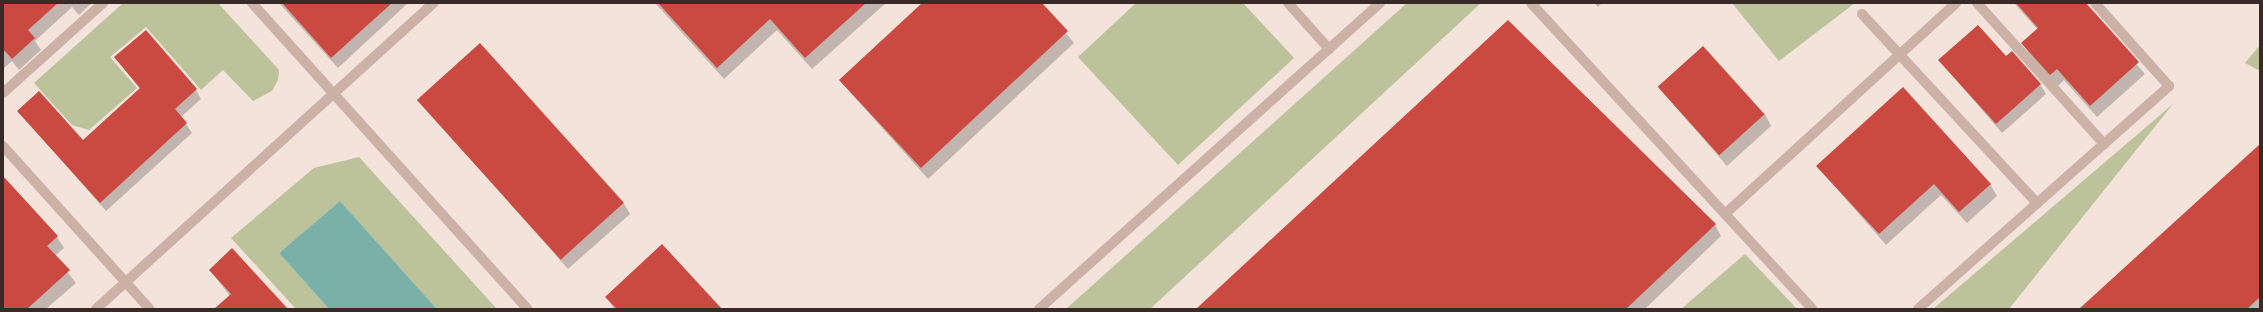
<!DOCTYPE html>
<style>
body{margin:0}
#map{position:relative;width:2263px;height:312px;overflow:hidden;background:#f3e3db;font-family:Figtree,sans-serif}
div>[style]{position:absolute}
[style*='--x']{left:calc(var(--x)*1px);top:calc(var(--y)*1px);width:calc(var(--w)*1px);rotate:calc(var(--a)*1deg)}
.green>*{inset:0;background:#bcc29a}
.water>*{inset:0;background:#79b1a9}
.shadow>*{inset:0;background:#0003}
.building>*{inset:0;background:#ca4a42;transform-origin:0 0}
.minor>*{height:10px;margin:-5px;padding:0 5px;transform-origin:5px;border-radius:5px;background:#cbb1a6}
span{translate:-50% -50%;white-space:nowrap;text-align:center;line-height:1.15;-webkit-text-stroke:3px #faeee8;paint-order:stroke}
.frame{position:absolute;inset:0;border:4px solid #372a27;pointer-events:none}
</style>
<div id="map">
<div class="green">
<div style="clip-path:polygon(123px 3px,218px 3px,279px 70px,278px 80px,272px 91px,253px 101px,223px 70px,201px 90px,146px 27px,110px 57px,137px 88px,89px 130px,72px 125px,34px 83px)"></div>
<div style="clip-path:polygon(1136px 3px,1243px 3px,1294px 58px,1178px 165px,1078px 57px)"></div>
<div style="clip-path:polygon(1407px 3px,1481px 3px,1150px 309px,1066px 309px)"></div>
<div style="clip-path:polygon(1732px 3px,1855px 3px,1779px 61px)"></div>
<div style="clip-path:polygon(2260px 45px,2260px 71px,2245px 63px)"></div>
<div style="clip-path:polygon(2173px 104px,2009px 309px,1933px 309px)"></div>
<div style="clip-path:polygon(359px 157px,497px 309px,437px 309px,340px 201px,279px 253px,329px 309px,296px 309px,231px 238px,314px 168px)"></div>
<div style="clip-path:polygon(1745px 254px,1797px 309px,1681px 309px)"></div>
</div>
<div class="water">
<div style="clip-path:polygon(340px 201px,437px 309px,329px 309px,279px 253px)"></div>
</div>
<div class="shadow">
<div style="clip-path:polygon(3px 3px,92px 3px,79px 15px,72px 7px,35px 41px,41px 50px,19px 70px,12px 61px,3px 69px)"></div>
<div style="clip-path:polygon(279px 3px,408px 3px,338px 68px)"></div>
<div style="clip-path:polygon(655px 3px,886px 3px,812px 69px,777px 30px,724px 79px)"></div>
<div style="clip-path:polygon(923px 3px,1041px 3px,1074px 43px,928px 179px,840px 81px)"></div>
<div style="clip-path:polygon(1594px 3px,1602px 3px,1598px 7px)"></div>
<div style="clip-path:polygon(2014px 3px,2084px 3px,2145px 74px,2097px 117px,2064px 80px,2058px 86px,2029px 54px,2023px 43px,2038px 30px)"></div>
<div style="clip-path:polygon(115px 57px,196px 90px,201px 99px,181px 117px,192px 133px,106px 211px,18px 111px,83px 141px,140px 89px)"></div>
<div style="clip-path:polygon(2006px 58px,2040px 84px,2046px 94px,2002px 133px,1940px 61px)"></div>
<div style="clip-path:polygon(1659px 88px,1765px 114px,1771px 126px,1727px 166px)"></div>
<div style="clip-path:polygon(418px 100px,623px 202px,630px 214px,568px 269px)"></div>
<div style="clip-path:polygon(2260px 145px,2260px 309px,2080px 309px)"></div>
<div style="clip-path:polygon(1817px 166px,1990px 184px,1997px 196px,1967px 223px,1941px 195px,1886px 245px)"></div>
<div style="clip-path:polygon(8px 182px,57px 237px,64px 248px,55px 256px,76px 283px,46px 309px,3px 309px,3px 186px)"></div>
<div style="clip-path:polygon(1715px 225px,1721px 236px,1645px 309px,1197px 309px)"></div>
<div style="clip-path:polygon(210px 270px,286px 309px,216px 309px,230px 296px)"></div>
<div style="clip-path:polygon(607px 297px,721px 309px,614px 309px)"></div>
</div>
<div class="building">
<div style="clip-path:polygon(3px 3px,58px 3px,28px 30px,35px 38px,12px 59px,3px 49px)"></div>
<div style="clip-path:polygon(282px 3px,392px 3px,331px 58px)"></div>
<div style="clip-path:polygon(658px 3px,866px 3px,805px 58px,770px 19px,717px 68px)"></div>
<div style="clip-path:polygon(922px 3px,1042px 3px,1068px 31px,921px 168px,839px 80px)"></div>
<div style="clip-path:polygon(2016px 3px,2086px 3px,2139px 62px,2090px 106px,2057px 69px,2050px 75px,2021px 43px,2038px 28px)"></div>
<div style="clip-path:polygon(1508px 20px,1716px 224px,1626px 309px,1196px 309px)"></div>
<div style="clip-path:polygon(1978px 25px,2006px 56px,2012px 51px,2041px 84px,1996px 124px,1938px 60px)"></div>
<div style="clip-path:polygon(146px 30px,197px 89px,175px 109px,187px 123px,100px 203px,17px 111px,39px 91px,83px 140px,140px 88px,114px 57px)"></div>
<div style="left:480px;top:43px;width:215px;height:85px;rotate:48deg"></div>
<div style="left:1703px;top:46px;width:92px;height:61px;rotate:48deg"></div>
<div style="clip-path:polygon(1903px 87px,1991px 184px,1959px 212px,1934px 184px,1879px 234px,1816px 166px)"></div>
<div style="clip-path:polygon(2260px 144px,2260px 297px,2247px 309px,2079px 309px)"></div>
<div style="clip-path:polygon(3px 176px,58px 236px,47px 246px,70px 270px,27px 309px,3px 309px)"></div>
<div style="clip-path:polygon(662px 244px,722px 309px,617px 309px,605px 297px)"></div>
<div style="clip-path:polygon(232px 248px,288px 309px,214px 309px,231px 294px,209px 270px)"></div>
</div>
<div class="minor">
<div style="--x:252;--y:3;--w:412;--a:48"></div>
<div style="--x:1288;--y:3;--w:62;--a:48.3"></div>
<div style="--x:1531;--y:3;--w:415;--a:47.4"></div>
<div style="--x:1977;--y:3;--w:190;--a:48"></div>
<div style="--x:1862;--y:14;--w:258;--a:47.2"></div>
<div style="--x:3;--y:93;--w:135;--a:-42"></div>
<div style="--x:3;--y:146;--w:219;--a:48"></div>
<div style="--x:1725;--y:214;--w:313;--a:-42.4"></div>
<div style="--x:96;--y:309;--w:456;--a:-42.2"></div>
<div style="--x:1039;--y:309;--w:458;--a:-41.9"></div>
<div style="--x:1918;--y:309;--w:336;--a:-41.6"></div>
<div style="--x:2169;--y:86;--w:111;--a:-131.7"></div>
</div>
<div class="frame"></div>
</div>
